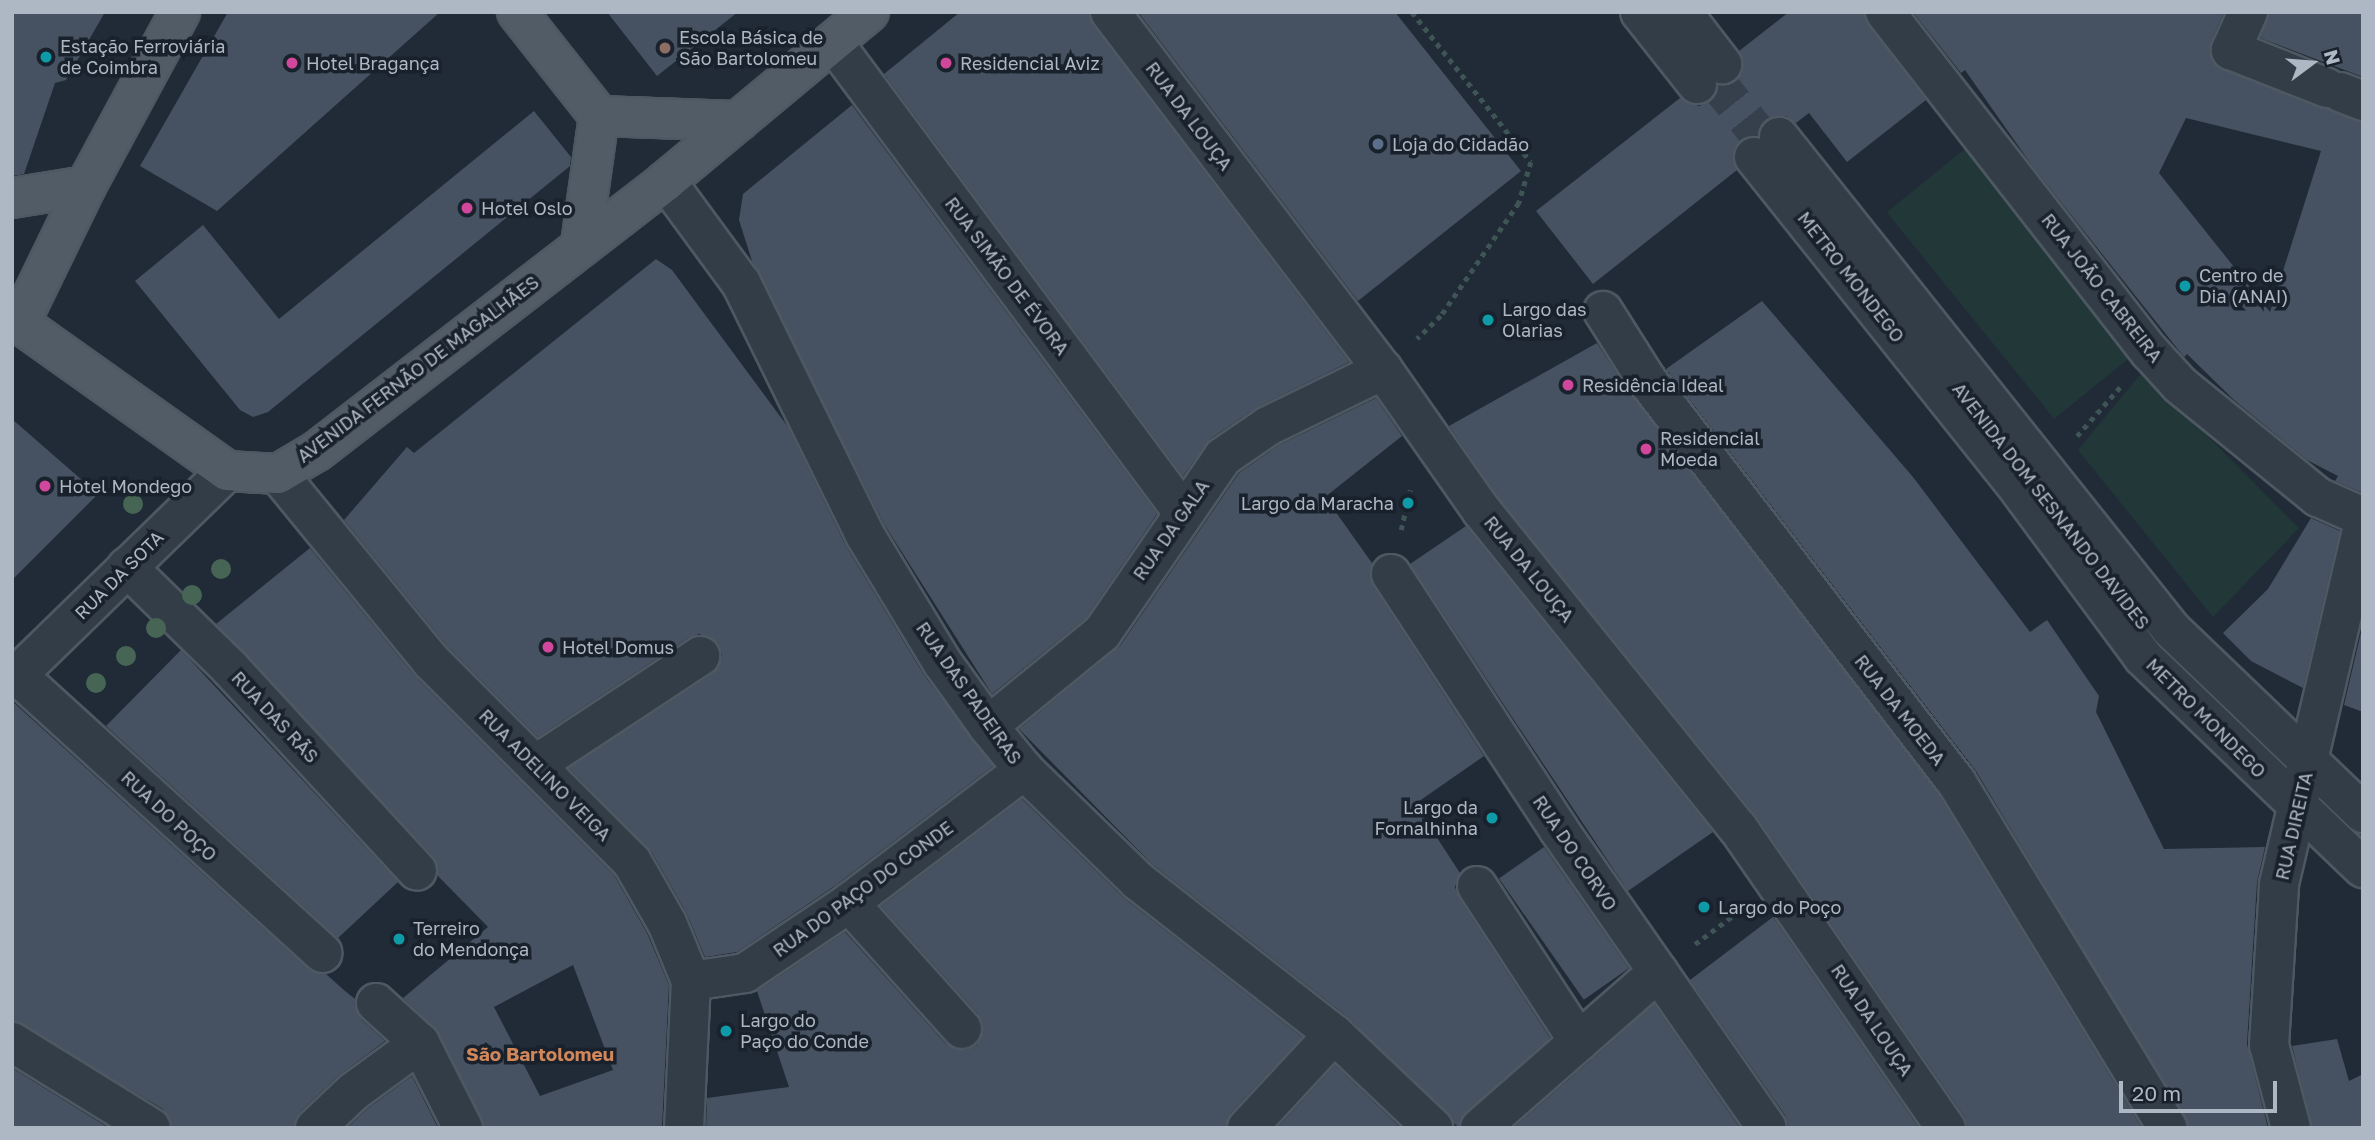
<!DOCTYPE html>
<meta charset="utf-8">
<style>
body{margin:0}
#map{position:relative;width:2375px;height:1140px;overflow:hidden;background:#202b37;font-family:"Golos Text",sans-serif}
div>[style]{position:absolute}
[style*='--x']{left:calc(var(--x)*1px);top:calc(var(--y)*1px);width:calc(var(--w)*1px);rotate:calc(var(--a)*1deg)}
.green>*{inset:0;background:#223738;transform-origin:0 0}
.building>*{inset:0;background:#465261;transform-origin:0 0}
.minor-tunnel>*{height:38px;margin-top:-19px;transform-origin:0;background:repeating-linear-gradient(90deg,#35404c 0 38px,transparent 0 57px)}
.path>*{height:4.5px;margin-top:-2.25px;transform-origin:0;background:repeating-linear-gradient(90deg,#3f5455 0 5px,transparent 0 10px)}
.roads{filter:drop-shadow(2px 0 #4e5862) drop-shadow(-2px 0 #4e5862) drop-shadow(0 2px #4e5862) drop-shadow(0 -2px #4e5862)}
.minor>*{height:38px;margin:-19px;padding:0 19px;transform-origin:19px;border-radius:19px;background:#333d47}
.major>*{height:38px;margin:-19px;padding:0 19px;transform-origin:19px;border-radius:19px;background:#515c67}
.trees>*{width:20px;height:20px;margin:-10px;border-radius:50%;background:#466555}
.dots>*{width:19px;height:19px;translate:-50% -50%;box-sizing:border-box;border:4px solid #19222c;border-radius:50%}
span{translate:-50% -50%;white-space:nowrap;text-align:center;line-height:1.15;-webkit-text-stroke:7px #19222c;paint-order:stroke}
.poi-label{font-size:18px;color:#adb8c4}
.left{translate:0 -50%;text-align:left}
.right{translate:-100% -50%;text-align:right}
.street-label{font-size:18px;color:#adb8c4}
.neighbourhood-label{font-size:19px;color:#d2875a;font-weight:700}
.frame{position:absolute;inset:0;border:14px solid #adb8c4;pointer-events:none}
.north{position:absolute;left:2277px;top:28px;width:70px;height:70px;-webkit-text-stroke:5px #19222c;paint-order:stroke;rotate:74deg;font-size:19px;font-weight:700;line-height:28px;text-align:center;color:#adb8c4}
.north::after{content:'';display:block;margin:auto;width:24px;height:32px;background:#adb8c4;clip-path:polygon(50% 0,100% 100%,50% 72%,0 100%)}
.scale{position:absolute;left:2119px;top:1081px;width:158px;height:32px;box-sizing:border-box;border:4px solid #adb8c4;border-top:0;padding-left:9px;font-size:21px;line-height:24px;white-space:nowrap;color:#adb8c4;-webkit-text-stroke:5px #19222c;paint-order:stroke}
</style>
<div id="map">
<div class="green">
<div style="left:1966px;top:148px;width:266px;height:102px;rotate:51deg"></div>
<div style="clip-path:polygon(2143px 371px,2299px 528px,2213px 617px,2078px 450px)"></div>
</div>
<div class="building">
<div style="clip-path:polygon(12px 12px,105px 12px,66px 80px,55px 83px,24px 174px,12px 176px)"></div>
<div style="clip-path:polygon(228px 12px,440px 12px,217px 211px,140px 166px)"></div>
<div style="clip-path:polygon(607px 12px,738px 12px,657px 76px)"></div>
<div style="clip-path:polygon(960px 12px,1089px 12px,1093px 25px,1349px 362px,1256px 408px,1210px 439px,1183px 476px,884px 74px)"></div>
<div style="clip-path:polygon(1138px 12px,1395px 12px,1521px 171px,1358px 301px)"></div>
<div style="clip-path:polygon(1789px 12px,1864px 12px,1868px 25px,1926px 100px,1847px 162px,1809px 113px,1796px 123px,1786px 116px,1766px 120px,1758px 136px,1741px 140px,1734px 148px,1737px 170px,1593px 284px,1536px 211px,1680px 98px,1699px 106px,1711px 101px,1718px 85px,1735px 82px,1742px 73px,1739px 51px)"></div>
<div style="clip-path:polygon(evenodd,1913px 12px,2224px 12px,2211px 42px,2214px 64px,2363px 122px,2363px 493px,2335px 481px,2338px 476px,2307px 460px,2234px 400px,2187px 354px,2184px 357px,2033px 167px,1965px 70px,1961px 73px,1913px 12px,2186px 118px,2321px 151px,2270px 312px,2159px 173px,2186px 118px)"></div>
<div style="clip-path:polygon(2269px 12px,2363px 12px,2363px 77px,2260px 38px)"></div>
<div style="clip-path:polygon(852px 105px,1157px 514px,1086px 618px,992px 694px,884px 524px,752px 261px,739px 220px,743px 194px)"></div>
<div style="clip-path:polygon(534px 111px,571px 157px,570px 166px,268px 412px,253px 417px,240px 410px,135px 281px,203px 225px,279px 319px)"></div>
<div style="clip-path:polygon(656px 259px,672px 270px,788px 427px,846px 546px,924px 675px,993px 766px,836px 885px,737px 952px,705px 957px,686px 912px,651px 851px,569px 768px,712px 674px,722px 655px,718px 643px,699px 634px,688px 638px,538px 737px,447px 646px,344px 520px,407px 447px,414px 453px)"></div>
<div style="clip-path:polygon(1762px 301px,1913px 477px,2030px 632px,2047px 620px,2099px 696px,2096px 712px,2164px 849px,2265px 847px,2257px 882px,2247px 1044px,2268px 1128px,2190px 1128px,1976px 771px,1666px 369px)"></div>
<div style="clip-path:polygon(1597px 343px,1629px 392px,1939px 795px,2142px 1128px,1968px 1128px,1964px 1116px,1756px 816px,1498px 497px,1449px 426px)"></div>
<div style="clip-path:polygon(1376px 398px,1402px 436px,1325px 497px,1372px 563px,1373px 586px,1484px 756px,1415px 804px,1460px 873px,1455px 887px,1459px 898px,1550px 1038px,1466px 1112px,1459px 1128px,1349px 1018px,1152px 864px,1019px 729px,1120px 646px,1239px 473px,1279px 445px)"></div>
<div style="clip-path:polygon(12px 419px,98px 494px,12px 580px)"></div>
<div style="clip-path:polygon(2311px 518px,2340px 531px,2303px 688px,2251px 661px,2223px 633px,2268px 589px)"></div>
<div style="clip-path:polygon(1466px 526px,1713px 832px,1628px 891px,1410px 564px)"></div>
<div style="clip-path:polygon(evenodd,310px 548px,415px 676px,614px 875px,647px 933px,669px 985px,662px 1128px,485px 1128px,438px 1031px,403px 998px,488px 927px,438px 876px,433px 856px,216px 624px,310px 548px,573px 965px,613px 1070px,540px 1096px,494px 1007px,573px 965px)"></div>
<div style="clip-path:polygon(2363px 624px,2363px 712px,2344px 705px)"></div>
<div style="clip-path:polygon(181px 650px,398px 882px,338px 938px,106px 726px)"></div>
<div style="clip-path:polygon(12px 701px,308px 969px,326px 974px,345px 991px,355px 999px,361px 1019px,385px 1041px,338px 1076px,300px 1112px,294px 1128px,173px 1128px,163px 1109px,12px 1020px)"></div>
<div style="clip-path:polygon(1022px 799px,1124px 898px,1302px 1037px,1231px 1113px,1226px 1128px,706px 1128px,707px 1098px,789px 1087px,757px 991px,845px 932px,946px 1044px,966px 1050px,977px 1045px,983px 1025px,978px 1014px,881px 906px)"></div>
<div style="left:1544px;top:847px;width:148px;height:55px;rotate:55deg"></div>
<div style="clip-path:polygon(1773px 917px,1919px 1128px,1789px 1128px,1785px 1115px,1690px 980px)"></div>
<div style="clip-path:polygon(1654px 1004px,1740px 1128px,1513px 1128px,1591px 1060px)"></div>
<div style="clip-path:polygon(2337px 1039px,2349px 1081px,2363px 1074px,2363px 1128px,2312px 1128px,2292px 1046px)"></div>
<div style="clip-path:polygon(1335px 1065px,1401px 1128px,1277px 1128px)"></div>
<div style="clip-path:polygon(12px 1068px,109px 1128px,12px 1128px)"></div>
<div style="clip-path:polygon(412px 1076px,438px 1128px,347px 1128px,367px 1109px)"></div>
</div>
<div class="minor-tunnel">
<div style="--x:1710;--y:74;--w:92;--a:51.1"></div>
</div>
<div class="path">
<div style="--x:1412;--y:12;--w:191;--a:51.6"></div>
<div style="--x:1531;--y:162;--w:43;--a:106.3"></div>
<div style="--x:1519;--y:203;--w:137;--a:124.6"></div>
<div style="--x:1441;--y:316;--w:33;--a:136"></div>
<div style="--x:2077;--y:436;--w:65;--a:-48.7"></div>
<div style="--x:1401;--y:530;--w:41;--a:-77.3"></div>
<div style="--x:1695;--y:944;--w:54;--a:-36.7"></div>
</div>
<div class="roads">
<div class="minor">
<div style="--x:1110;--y:12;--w:450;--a:52.7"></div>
<div style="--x:1383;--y:370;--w:171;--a:55"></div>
<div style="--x:1481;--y:510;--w:409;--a:51.1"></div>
<div style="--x:1738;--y:828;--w:365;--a:55.3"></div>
<div style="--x:1640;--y:12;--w:92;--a:51.6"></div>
<div style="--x:1682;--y:12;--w:66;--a:52.4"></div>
<div style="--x:1885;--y:12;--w:431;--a:52.1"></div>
<div style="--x:2150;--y:352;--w:45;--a:47.7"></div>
<div style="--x:2180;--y:385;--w:178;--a:39.1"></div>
<div style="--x:2318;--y:497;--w:49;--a:24"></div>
<div style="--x:2248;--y:12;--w:42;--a:114.1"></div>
<div style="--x:2231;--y:50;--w:103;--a:21.6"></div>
<div style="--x:833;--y:42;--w:585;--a:53.35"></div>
<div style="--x:2340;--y:92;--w:25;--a:21"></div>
<div style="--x:1779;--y:137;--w:629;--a:51.45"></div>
<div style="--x:2171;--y:629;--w:266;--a:43.8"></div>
<div style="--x:1754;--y:157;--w:428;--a:51.4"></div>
<div style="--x:2021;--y:492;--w:205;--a:53.5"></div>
<div style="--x:2143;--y:657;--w:305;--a:43.8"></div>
<div style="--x:666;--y:181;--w:127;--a:53.7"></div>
<div style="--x:741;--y:283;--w:281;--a:63.8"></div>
<div style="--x:865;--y:535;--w:149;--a:58.8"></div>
<div style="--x:942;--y:662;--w:79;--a:54.3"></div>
<div style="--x:988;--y:726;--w:57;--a:50.7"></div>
<div style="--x:1024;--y:770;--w:159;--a:44.2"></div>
<div style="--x:1138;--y:881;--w:249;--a:38"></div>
<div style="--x:1334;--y:1034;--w:137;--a:43.5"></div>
<div style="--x:1603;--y:311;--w:80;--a:57.7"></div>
<div style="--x:1646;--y:379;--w:510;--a:52.41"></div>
<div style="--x:1957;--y:783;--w:404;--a:58.6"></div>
<div style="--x:278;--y:474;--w:242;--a:50.7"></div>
<div style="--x:431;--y:661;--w:284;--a:45"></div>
<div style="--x:632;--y:862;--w:70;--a:60.2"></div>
<div style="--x:667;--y:923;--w:63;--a:67.5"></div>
<div style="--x:691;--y:981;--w:147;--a:92.7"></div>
<div style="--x:127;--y:567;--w:143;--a:44.4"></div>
<div style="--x:229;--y:667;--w:277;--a:47.3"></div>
<div style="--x:1391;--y:574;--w:306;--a:56.7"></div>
<div style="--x:1559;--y:830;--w:363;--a:55.1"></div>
<div style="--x:17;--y:675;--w:413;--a:42.3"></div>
<div style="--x:12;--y:680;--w:300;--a:-44.2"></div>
<div style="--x:988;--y:726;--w:147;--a:-39.2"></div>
<div style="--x:1102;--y:633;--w:214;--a:-55.5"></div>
<div style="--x:1223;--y:457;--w:55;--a:-34.6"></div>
<div style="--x:1268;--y:426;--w:128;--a:-26"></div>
<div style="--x:535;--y:765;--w:198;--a:-33.4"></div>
<div style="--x:1477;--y:886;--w:186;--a:56.8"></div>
<div style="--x:849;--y:903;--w:169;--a:48.1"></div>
<div style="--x:691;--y:981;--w:55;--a:-8.4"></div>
<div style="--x:745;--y:973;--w:125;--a:-33.9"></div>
<div style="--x:849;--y:903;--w:220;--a:-37.2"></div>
<div style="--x:376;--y:1003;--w:59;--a:42.3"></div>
<div style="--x:420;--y:1043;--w:95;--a:63.2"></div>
<div style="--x:12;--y:1042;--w:163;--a:31.7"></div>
<div style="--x:315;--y:1128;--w:52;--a:-43.5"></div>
<div style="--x:353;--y:1092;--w:83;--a:-36.2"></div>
<div style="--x:1247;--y:1128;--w:128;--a:-47.2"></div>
<div style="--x:1480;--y:1128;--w:237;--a:-41.2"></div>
<div style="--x:2291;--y:1128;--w:86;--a:-104.8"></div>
<div style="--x:2269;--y:1045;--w:161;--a:-86.4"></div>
<div style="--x:2279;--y:884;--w:367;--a:-76.8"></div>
</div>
<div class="major">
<div style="--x:517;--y:12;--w:132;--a:51.7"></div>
<div style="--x:599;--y:116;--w:139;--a:2.1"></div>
<div style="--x:12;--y:198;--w:75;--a:-9.2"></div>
<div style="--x:581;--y:244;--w:129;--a:-82"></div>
<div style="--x:12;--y:318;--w:264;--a:35.4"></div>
<div style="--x:227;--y:471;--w:51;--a:3.4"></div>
<div style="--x:278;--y:474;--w:45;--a:-30.5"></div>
<div style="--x:317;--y:451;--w:441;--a:-37.7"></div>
<div style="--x:666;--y:181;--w:264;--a:-39.8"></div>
<div style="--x:19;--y:324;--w:153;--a:-64.1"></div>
<div style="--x:86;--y:186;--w:198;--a:-61.6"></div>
</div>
</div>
<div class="trees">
<div style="left:133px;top:504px"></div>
<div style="left:221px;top:569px"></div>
<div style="left:192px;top:595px"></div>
<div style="left:156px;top:628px"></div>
<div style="left:126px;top:656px"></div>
<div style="left:96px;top:683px"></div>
</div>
<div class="dots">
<div style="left:665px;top:48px;background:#8d6e63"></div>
<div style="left:46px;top:57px;background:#0f9aa8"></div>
<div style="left:292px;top:63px;background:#d1479c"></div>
<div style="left:946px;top:63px;background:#d1479c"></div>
<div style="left:1378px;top:144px;background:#5c6f8a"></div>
<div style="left:467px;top:208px;background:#d1479c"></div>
<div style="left:2185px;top:286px;background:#0f9aa8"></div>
<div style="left:1488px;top:320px;background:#0f9aa8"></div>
<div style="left:1568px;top:385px;background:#d1479c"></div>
<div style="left:1646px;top:449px;background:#d1479c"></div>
<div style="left:45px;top:486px;background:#d1479c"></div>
<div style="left:1408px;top:503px;background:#0f9aa8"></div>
<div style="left:548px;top:647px;background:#d1479c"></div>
<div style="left:1492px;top:818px;background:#0f9aa8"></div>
<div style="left:1704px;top:907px;background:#0f9aa8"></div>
<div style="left:399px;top:939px;background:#0f9aa8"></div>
<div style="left:726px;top:1031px;background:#0f9aa8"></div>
</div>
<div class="poi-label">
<span class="left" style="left:679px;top:48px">Escola Básica de<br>São Bartolomeu</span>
<span class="left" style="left:60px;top:57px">Estação Ferroviária<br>de Coimbra</span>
<span class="left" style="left:306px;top:63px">Hotel Bragança</span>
<span class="left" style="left:960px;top:63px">Residencial Aviz</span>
<span class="left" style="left:1392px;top:144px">Loja do Cidadão</span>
<span class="left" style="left:481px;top:208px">Hotel Oslo</span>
<span class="left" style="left:2199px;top:286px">Centro de<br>Dia (ANAI)</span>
<span class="left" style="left:1502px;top:320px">Largo das<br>Olarias</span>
<span class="left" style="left:1582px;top:385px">Residência Ideal</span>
<span class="left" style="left:1660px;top:449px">Residencial<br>Moeda</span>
<span class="left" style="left:59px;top:486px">Hotel Mondego</span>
<span class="right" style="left:1394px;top:503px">Largo da Maracha</span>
<span class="left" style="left:562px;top:647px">Hotel Domus</span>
<span class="right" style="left:1478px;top:818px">Largo da<br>Fornalhinha</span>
<span class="left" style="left:1718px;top:907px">Largo do Poço</span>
<span class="left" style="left:413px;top:939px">Terreiro<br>do Mendonça</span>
<span class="left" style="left:740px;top:1031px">Largo do<br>Paço do Conde</span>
</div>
<div class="street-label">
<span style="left:1189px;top:116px;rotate:53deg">RUA DA LOUÇA</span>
<span style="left:1007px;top:276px;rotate:53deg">RUA SIMÃO DE ÉVORA</span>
<span style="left:1851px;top:277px;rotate:52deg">METRO MONDEGO</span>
<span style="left:2102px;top:288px;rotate:52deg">RUA JOÃO CABREIRA</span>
<span style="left:418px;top:369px;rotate:-37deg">AVENIDA FERNÃO DE MAGALHÃES</span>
<span style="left:2051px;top:506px;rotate:52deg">AVENIDA DOM SESNANDO DAVIDES</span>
<span style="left:1171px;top:530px;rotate:-55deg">RUA DA GALA</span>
<span style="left:1529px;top:569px;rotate:51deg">RUA DA LOUÇA</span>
<span style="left:119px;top:575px;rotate:-45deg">RUA DA SOTA</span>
<span style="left:969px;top:693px;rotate:55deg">RUA DAS PADEIRAS</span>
<span style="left:1900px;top:710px;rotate:52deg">RUA DA MOEDA</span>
<span style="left:275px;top:717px;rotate:47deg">RUA DAS RÃS</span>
<span style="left:2206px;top:718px;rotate:45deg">METRO MONDEGO</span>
<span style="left:545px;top:775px;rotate:45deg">RUA ADELINO VEIGA</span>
<span style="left:169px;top:816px;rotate:43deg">RUA DO POÇO</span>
<span style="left:2294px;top:826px;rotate:-77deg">RUA DIREITA</span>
<span style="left:1575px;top:853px;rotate:56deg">RUA DO CORVO</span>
<span style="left:863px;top:889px;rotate:-36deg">RUA DO PAÇO DO CONDE</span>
<span style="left:1872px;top:1020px;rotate:56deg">RUA DA LOUÇA</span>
</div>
<div class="neighbourhood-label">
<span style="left:540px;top:1054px">São Bartolomeu</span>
</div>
<div class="frame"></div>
<div class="north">N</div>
<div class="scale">20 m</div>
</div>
